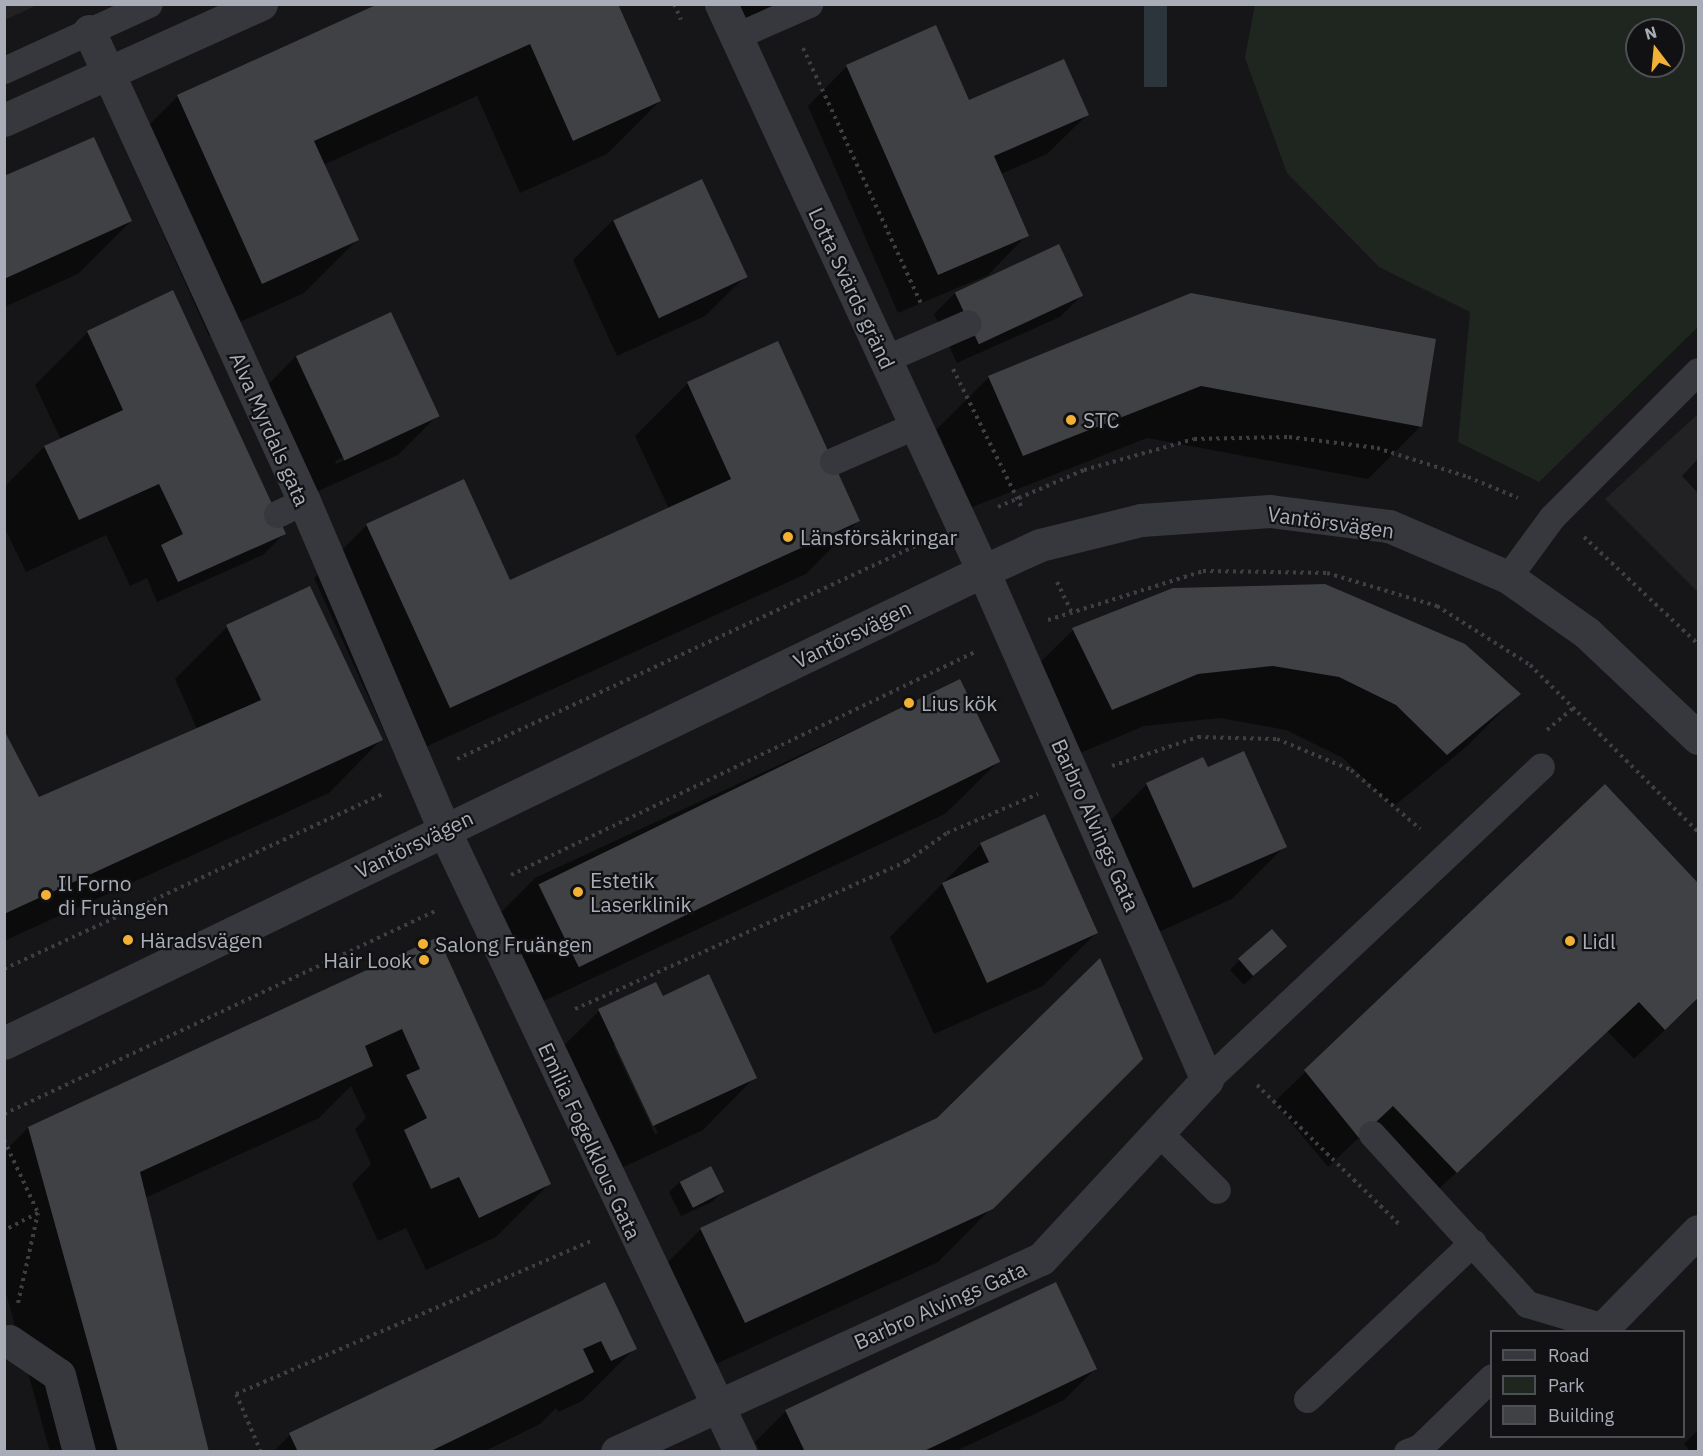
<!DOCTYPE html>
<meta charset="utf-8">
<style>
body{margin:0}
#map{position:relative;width:1703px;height:1456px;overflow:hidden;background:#161618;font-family:"IBM Plex Sans",sans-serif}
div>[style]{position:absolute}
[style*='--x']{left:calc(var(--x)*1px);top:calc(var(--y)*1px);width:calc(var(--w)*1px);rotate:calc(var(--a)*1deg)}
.built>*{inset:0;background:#222225}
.green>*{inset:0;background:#1e261f}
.water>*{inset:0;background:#2c353c;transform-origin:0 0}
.shadow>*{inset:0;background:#0007}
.building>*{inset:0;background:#404145;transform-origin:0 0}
.path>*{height:4px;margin-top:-2px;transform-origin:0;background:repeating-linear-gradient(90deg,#3d3f44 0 3px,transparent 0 7.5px)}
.service>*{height:27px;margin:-13.5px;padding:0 13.5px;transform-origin:13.5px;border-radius:13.5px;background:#37383d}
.minor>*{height:33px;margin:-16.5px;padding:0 16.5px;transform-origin:16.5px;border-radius:16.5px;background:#37383d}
.tertiary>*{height:33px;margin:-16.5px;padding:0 16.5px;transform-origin:16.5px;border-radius:16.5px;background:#37383d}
.dots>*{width:16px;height:16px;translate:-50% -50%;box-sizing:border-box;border:3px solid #111113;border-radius:50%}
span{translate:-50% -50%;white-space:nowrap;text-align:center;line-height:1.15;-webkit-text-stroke:4.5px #111113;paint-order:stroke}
.street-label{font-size:21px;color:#a8adb8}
.poi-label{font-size:21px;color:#a8adb8}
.left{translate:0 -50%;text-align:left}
.right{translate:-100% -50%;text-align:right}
.frame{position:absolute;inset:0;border:6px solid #a8adb8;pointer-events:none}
.legend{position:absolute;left:1490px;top:1330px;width:195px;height:108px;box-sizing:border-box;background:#111113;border:2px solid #4d4f55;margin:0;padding:8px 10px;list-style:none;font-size:18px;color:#a8adb8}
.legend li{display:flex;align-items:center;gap:12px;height:30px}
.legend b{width:30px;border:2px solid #4d4f55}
.north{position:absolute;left:1625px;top:18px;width:60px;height:60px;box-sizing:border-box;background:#111113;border:2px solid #4d4f55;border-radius:50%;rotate:344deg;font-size:16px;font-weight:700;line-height:24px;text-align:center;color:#a8adb8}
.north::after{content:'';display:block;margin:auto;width:21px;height:27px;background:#f2b134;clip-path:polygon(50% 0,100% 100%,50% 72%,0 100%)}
</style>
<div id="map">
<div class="built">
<div style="clip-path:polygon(5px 4px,37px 4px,37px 5px,5px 20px)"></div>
<div style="clip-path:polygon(1698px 414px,1698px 592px,1605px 499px)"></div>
</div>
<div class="green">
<div style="clip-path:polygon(evenodd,1255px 4px,1698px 5px,1698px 327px,1539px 482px,1458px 442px,1470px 312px,1379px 267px,1287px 173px,1245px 58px,1255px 4px,1637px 30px,1673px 30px,1673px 66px,1637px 66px,1637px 30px)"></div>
</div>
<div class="water">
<div style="left:1144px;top:5px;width:23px;height:82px"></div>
</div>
<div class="shadow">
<div style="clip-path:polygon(616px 4px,660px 101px,607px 154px,520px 193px,477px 96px,323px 165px,357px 240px,304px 293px,209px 336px,125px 149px,178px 96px)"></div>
<div style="clip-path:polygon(734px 4px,812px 4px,748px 35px)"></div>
<div style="clip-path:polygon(847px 66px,969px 102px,1087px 115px,1047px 154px,1001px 174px,1027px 235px,988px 275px,898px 313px,808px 106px)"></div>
<div style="clip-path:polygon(4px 178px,131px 221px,78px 274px,4px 307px)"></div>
<div style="clip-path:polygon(613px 220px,745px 277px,705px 316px,617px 356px,573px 260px)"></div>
<div style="clip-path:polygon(955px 293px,1081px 296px,1060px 317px,957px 363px,934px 314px)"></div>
<div style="clip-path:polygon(1191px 294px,1421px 426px,1368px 479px,1147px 438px,970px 508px,936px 430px,989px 377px)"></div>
<div style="clip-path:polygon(88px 332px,284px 534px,263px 555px,157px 602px,147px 578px,130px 586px,106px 535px,26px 572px,4px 527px,4px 487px,44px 447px,61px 440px,35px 385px)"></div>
<div style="clip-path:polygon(evenodd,296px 356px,437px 416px,398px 455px,303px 498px,257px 396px,296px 356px,392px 435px,392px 439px,336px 464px,335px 461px,392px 435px)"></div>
<div style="clip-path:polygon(688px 383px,858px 521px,806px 574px,397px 760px,314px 578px,367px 525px,509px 582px,669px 509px,635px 436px)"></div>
<div style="clip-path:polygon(1698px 459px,1698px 493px,1682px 476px)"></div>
<div style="clip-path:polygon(1174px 590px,1519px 694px,1466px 747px,1393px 807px,1343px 758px,1286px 730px,1220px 718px,1144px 726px,1059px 762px,1020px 682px,1073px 630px)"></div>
<div style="clip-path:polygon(227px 627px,381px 740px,329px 793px,4px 941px,4px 733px,38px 799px,197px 729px,175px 679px)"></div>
<div style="clip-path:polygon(960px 681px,998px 762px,945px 814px,520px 1012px,483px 931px,535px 878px)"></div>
<div style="clip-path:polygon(1207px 769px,1285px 846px,1232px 899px,1141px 940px,1094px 837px,1147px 784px)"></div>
<div style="clip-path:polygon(1605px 786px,1698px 885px,1698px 999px,1634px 1059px,1607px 1031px,1425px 1202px,1362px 1135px,1328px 1167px,1274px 1102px)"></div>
<div style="clip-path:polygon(981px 844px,1096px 933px,1043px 986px,934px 1034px,890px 937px)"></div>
<div style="clip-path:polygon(437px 939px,549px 1184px,496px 1237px,426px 1270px,406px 1228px,378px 1241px,352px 1184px,371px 1164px,355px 1129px,366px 1118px,351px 1086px,319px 1118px,145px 1198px,208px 1452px,50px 1452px,4px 1286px,4px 1152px,28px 1128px)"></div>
<div style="clip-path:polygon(1275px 956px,1244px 985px,1230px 970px,1240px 960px)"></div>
<div style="clip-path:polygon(evenodd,662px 998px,755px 1077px,703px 1130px,600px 1178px,546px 1063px,599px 1011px,662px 998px,613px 1045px,617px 1045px,658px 1133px,655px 1134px,613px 1045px)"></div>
<div style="clip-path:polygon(1141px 1058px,938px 1262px,692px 1375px,648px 1282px,701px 1229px)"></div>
<div style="clip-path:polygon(680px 1182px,722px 1192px,712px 1202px,681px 1216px,669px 1192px)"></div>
<div style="clip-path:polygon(604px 1284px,635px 1348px,582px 1401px,558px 1412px,556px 1408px,540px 1424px,483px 1452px,273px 1452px,290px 1435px)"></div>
<div style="clip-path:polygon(1095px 1369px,1064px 1400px,954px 1452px,760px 1452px,755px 1442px,786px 1411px)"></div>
<div style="clip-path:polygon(1698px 1430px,1698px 1452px,1691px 1452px,1684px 1444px)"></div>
</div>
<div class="building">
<div style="clip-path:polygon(378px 4px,618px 4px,661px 101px,573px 141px,530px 44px,314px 141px,359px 240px,262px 284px,177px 95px)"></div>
<div style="clip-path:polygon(936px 25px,969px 100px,1064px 59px,1089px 115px,994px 156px,1029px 236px,938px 275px,846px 65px)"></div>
<div style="clip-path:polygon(94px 137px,132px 221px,4px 279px,4px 176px)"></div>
<div style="left:702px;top:179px;width:108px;height:98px;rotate:65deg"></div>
<div style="left:1059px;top:244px;width:57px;height:115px;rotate:65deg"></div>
<div style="clip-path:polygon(173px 290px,286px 534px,178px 582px,161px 545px,183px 534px,159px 484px,79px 520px,44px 446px,123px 410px,87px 331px)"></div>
<div style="clip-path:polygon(1191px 293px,1436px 339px,1422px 427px,1201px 386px,1023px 456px,988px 376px)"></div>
<div style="left:391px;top:312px;width:115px;height:105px;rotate:65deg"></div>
<div style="clip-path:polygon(778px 341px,860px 521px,450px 708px,366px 524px,464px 479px,510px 580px,731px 479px,687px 382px)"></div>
<div style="clip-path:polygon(1325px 584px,1465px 644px,1521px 694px,1447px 755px,1396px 705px,1339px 677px,1273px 666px,1198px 674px,1112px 710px,1072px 628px,1173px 588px)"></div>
<div style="clip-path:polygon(310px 586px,383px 740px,4px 914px,4px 730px,39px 797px,261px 700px,226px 625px)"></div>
<div style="left:960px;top:679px;width:92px;height:469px;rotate:64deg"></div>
<div style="clip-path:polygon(1244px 751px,1287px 847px,1193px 888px,1146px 783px,1203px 757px,1208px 767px)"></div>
<div style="clip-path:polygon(1605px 784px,1698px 883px,1698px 998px,1665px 1030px,1639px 1002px,1457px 1173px,1393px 1106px,1359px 1138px,1304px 1070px)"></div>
<div style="clip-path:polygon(1045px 814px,1098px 933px,987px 983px,942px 883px,989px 862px,980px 843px)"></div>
<div style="left:1272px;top:929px;width:23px;height:45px;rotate:49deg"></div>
<div style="clip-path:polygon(438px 937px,551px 1184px,479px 1218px,459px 1177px,431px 1189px,404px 1130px,427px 1118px,406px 1075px,420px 1069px,402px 1029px,365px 1046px,373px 1066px,140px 1172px,209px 1452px,118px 1452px,28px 1127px)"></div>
<div style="clip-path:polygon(1100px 958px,1143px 1059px,993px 1209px,745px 1323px,700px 1228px,937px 1118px)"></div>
<div style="clip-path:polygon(709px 974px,757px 1078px,653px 1126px,598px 1009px,656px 982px,663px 996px)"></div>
<div style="left:711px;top:1166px;width:29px;height:35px;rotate:63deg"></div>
<div style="clip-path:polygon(605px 1282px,637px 1349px,611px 1361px,601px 1341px,583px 1349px,594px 1372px,429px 1452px,298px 1452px,289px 1433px)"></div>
<div style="clip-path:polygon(1056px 1282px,1097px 1369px,922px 1452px,805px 1452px,785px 1410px)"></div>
</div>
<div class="path">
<div style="--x:674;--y:4;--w:17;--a:66"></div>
<div style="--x:803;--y:48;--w:281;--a:65.2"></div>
<div style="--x:953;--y:369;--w:157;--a:63.6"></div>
<div style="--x:998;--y:507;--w:94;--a:-23.3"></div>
<div style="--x:1084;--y:470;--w:114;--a:-15.7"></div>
<div style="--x:1194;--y:439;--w:95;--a:-1.2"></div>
<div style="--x:1289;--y:437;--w:89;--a:7.1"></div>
<div style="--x:1377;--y:448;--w:96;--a:17.7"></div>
<div style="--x:1468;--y:477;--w:54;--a:22.8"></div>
<div style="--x:1584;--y:537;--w:156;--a:43.2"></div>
<div style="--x:1057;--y:582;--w:32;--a:64"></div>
<div style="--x:1048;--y:620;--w:163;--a:-17.5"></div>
<div style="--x:1203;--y:571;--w:124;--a:0.9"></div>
<div style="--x:1327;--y:573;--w:115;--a:16.7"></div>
<div style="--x:1437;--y:606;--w:110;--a:32.4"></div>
<div style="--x:1530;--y:665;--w:237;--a:44.8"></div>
<div style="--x:1547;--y:730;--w:33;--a:-40"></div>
<div style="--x:457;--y:759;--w:517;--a:-24.93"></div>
<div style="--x:1112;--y:766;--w:91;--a:-18.6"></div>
<div style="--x:1198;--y:737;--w:79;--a:1.5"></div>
<div style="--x:1277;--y:739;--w:80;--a:22.7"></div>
<div style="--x:1351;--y:770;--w:91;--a:40.5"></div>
<div style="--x:511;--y:875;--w:515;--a:-25.67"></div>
<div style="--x:4;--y:969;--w:420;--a:-24.8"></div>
<div style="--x:575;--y:1009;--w:363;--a:-24"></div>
<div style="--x:907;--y:861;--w:49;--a:-35"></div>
<div style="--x:947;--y:833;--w:99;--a:-23.2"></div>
<div style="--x:1257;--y:1085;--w:199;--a:44.4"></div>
<div style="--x:4;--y:1114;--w:479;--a:-25.2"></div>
<div style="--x:4;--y:1140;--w:81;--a:65"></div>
<div style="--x:38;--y:1213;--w:38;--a:153"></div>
<div style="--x:18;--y:1303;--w:92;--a:-77.5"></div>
<div style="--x:261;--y:1452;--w:63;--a:-113.3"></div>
<div style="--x:236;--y:1394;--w:390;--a:-23.3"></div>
</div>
<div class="service">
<div style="--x:736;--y:36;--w:80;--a:-23.7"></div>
<div style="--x:4;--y:70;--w:159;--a:-24.5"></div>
<div style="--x:885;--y:359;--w:90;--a:-23.4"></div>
<div style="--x:833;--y:461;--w:90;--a:-23.4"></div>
<div style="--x:277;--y:514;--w:30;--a:-26"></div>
<div style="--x:1508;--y:577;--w:74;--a:-53.7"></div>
<div style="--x:1552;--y:517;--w:206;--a:-45"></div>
<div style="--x:1207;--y:1080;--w:458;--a:-43.2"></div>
<div style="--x:1159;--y:1133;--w:81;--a:44.5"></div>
<div style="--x:1372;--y:1134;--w:230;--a:47.6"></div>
<div style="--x:1527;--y:1304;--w:80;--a:16.6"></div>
<div style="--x:1307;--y:1399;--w:228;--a:-43.4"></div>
<div style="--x:1407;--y:1452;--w:14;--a:-21"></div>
<div style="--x:1420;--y:1447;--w:100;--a:-44.2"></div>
</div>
<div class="minor">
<div style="--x:89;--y:31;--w:517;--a:65.42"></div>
<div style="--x:304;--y:501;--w:358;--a:66.9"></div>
<div style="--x:444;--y:830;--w:689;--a:64.55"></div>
<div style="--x:4;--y:120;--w:282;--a:-24.3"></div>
<div style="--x:1604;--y:1327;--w:134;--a:-45.6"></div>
<div style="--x:9;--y:1341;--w:60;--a:34.2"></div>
<div style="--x:59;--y:1375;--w:80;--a:75.4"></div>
<div style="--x:617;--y:1452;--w:466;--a:-24.5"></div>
<div style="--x:1041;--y:1259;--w:244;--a:-47.2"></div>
<div style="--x:1207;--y:1080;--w:556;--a:-113.75"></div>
<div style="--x:983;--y:571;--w:625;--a:-114.8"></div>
</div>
<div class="tertiary">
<div style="--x:4;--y:1043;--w:1087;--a:-25.74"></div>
<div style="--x:983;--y:571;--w:63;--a:-24.5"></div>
<div style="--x:1040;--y:545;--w:104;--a:-13.9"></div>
<div style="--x:1141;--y:520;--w:129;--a:-4"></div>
<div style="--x:1270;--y:511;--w:120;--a:7.2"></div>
<div style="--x:1389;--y:526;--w:129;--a:23.2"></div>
<div style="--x:1508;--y:577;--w:97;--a:35.3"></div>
<div style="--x:1587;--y:633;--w:153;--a:43.4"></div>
</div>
<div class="dots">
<div style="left:1071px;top:420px;background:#f2b134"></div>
<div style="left:788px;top:537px;background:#f2b134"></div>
<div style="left:909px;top:703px;background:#f2b134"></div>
<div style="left:578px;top:892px;background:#f2b134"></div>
<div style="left:46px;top:895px;background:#f2b134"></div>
<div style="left:128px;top:940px;background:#f2b134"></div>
<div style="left:1570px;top:941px;background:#f2b134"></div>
<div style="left:423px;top:944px;background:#f2b134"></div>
<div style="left:424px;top:960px;background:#f2b134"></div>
</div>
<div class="street-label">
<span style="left:852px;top:288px;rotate:65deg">Lotta Svärds gränd</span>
<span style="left:270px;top:429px;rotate:66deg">Alva Myrdals gata</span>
<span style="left:1331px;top:522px;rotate:8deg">Vantörsvägen</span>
<span style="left:852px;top:634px;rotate:-26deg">Vantörsvägen</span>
<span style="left:1096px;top:825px;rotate:66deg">Barbro Alvings Gata</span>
<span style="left:414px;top:844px;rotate:-26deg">Vantörsvägen</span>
<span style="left:590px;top:1141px;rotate:65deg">Emilia Fogelklous Gata</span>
<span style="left:940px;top:1305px;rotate:-24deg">Barbro Alvings Gata</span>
</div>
<div class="poi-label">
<span class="left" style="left:1083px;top:420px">STC</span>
<span class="left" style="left:800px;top:537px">Länsförsäkringar</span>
<span class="left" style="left:921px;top:703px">Lius kök</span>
<span class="left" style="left:590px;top:892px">Estetik<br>Laserklinik</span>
<span class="left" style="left:58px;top:895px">Il Forno<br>di Fruängen</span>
<span class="left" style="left:140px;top:940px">Häradsvägen</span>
<span class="left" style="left:1582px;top:941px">Lidl</span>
<span class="left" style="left:435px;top:944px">Salong Fruängen</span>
<span class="right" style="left:412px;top:960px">Hair Look</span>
</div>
<div class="frame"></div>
<ul class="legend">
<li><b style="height:8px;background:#37383d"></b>Road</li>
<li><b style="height:16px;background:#1e261f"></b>Park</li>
<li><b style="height:16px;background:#404145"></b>Building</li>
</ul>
<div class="north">N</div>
</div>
